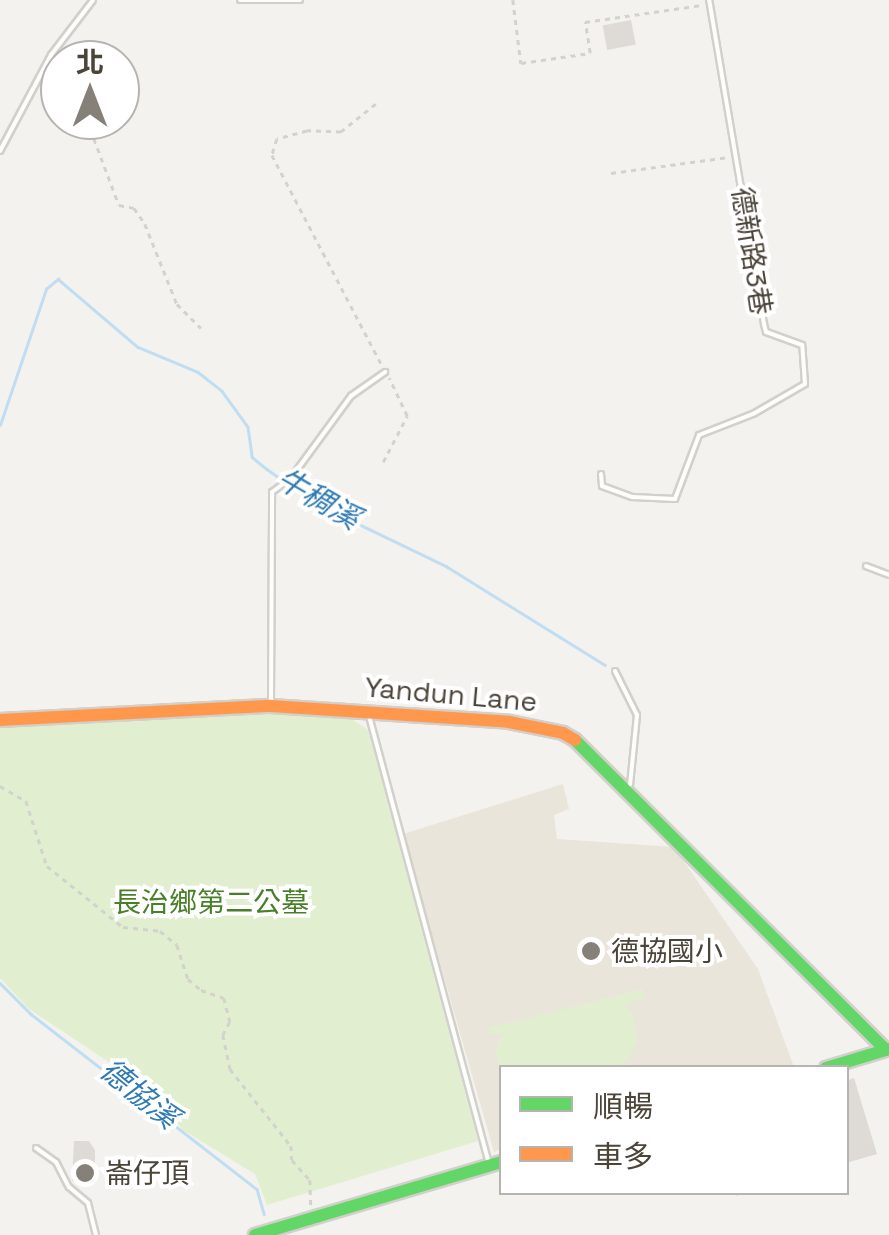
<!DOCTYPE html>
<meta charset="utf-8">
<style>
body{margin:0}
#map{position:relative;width:889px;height:1235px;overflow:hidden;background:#f4f2ee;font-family:"Space Grotesk","Noto Sans TC",sans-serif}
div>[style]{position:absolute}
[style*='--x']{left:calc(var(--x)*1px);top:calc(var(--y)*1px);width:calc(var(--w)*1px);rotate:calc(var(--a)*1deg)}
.education>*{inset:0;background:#eae5da}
.green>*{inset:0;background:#e1eecf}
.stream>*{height:2.5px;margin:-1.25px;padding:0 1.25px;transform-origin:1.25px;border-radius:1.25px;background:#c0ddf1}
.building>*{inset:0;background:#dedbd6;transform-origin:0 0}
.path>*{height:2.5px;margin-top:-1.25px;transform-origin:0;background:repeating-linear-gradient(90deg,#d3d2cc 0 5px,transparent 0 10px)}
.roads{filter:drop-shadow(2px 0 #d2d0cb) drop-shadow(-2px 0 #d2d0cb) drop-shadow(0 2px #d2d0cb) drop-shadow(0 -2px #d2d0cb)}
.lane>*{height:4px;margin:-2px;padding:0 2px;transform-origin:2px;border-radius:2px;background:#fdfdfc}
.fast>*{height:12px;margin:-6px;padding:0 6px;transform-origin:6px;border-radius:6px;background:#63d668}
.slow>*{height:12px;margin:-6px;padding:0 6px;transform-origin:6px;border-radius:6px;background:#ff974d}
.dots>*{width:28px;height:28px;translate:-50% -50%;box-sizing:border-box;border:5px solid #fff;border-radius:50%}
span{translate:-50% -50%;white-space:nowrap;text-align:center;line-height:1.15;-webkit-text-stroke:8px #fff;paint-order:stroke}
.street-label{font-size:28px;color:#4b4439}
.park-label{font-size:28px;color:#4a7f2a}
.poi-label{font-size:28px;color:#4b4439}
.left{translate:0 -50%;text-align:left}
.water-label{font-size:30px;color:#2e7ab2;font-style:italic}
.legend{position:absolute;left:499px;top:1065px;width:350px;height:130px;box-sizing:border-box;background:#fff;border:2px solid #b7b4b0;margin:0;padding:12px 18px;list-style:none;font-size:30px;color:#4b4439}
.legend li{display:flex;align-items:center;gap:20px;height:50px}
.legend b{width:50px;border:2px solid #b7b4b0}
.north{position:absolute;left:40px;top:40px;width:100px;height:100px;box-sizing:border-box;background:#fff;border:2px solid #b7b4b0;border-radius:50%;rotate:0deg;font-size:28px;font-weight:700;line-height:40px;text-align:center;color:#4b4439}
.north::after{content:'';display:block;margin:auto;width:35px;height:45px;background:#868178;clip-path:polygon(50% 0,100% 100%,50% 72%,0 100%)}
</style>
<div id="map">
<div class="education">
<div style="clip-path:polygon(563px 784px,569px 809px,554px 815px,557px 839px,674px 847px,758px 969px,794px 1067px,502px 1068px,501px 1149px,494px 1152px,403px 834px)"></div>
</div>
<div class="green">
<div style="clip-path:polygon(207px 709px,346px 715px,368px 730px,478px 1141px,267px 1205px,255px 1174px,183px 1130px,151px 1090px,29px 1009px,0 978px,0 722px)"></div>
<div style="clip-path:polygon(642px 989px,644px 998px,623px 1005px,633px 1015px,638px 1038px,628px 1060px,616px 1067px,502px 1068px,501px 1071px,499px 1068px,496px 1050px,502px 1033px,491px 1035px,488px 1028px)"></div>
</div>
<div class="stream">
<div style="--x:0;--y:425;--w:144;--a:-71.3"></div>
<div style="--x:46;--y:289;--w:16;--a:-40"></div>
<div style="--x:58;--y:279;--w:105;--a:40.4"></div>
<div style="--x:138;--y:347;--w:65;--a:22.6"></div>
<div style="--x:198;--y:372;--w:31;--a:38"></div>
<div style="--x:222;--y:391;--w:44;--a:54.2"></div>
<div style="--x:248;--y:427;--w:30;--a:82"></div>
<div style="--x:252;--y:457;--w:19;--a:39"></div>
<div style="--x:267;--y:469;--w:57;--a:35.7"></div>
<div style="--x:313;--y:502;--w:148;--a:25.7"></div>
<div style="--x:446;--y:566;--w:187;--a:31.9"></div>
<div style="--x:0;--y:983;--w:44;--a:45"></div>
<div style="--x:31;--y:1014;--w:286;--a:37.8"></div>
<div style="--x:257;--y:1189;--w:26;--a:74"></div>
</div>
<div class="building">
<div style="left:631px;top:20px;width:25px;height:29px;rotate:79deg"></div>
<div style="clip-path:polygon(854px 1078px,877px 1154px,846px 1163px,846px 1081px)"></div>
<div style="clip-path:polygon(74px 1141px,89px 1141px,95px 1150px,95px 1181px,72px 1181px)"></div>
</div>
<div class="path">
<div style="--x:513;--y:0;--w:64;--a:82.8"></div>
<div style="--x:521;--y:63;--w:70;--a:-8.2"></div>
<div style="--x:590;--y:53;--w:31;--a:-99"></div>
<div style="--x:585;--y:22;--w:118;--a:-8.3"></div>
<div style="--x:376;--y:104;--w:45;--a:141.3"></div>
<div style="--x:341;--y:132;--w:34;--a:-178"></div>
<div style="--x:307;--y:131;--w:31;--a:165"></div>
<div style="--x:277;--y:139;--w:17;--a:107"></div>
<div style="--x:272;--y:155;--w:239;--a:62.4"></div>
<div style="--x:87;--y:120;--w:91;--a:69.4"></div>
<div style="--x:119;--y:205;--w:15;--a:11"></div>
<div style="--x:134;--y:208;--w:19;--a:55"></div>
<div style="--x:145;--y:224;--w:86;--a:68.2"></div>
<div style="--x:177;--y:304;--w:34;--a:45"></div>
<div style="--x:611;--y:173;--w:119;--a:-7.7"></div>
<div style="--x:383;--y:462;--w:52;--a:-62.4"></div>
<div style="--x:407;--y:416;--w:42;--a:-115.3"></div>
<div style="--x:0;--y:786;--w:30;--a:30"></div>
<div style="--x:26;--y:801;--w:68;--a:72.1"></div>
<div style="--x:47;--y:866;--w:97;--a:38.8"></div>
<div style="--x:123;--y:927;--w:37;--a:6"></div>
<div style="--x:160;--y:931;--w:22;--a:39"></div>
<div style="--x:177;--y:945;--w:36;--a:72"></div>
<div style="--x:188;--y:979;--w:17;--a:40"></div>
<div style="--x:201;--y:990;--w:24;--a:19"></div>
<div style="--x:224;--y:998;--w:25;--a:76"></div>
<div style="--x:230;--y:1022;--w:15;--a:118"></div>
<div style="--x:223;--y:1035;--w:35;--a:78"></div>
<div style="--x:230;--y:1069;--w:98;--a:51.6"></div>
<div style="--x:291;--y:1146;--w:14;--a:86"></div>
<div style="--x:292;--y:1160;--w:27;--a:48"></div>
<div style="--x:310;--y:1180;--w:26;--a:88"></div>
<div style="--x:737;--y:1192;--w:3;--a:72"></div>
</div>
<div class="roads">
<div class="lane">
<div style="--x:240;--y:0;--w:60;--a:0"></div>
<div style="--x:0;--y:151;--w:109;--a:-62"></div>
<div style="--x:51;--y:55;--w:69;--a:-52.6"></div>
<div style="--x:601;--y:474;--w:12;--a:85"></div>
<div style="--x:602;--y:486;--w:33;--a:20"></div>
<div style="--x:633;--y:497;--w:42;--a:2.7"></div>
<div style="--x:675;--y:499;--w:68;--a:-69.4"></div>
<div style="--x:699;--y:435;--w:58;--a:-21.3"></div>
<div style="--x:753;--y:414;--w:60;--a:-30"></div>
<div style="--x:805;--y:384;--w:39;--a:-94"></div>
<div style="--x:802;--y:345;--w:38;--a:-160"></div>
<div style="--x:766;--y:332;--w:8;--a:-104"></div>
<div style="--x:764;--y:324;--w:329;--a:-99.6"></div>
<div style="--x:866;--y:566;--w:25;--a:21"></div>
<div style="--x:615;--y:671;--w:49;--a:63.4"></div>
<div style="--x:637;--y:715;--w:70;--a:95.7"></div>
<div style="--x:271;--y:701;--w:209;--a:-89.7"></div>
<div style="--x:272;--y:492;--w:24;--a:-36"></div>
<div style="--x:291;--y:478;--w:102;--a:-53.8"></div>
<div style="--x:351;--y:396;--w:42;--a:-35.2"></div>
<div style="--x:369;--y:716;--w:461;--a:75"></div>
<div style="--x:36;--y:1148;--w:24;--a:35"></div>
<div style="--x:56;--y:1162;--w:28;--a:63"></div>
<div style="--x:69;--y:1187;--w:25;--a:40"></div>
<div style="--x:88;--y:1203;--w:33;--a:76"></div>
</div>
<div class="fast">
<div style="--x:575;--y:740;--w:439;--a:44.9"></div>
<div style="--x:826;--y:1068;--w:66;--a:-16.8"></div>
<div style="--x:255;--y:1235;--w:258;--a:-16.5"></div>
</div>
<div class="slow">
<div style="--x:0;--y:720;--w:271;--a:-3"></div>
<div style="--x:271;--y:706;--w:239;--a:3.8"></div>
<div style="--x:509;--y:722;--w:55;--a:11.5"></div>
<div style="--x:563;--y:733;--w:14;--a:30"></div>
</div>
</div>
<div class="dots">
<div style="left:591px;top:951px;background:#868178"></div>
<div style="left:85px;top:1173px;background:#868178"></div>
</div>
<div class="street-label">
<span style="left:752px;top:251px;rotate:81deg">德新路3巷</span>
<span style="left:451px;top:694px;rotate:5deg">Yandun Lane</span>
</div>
<div class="park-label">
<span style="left:211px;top:902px">長治鄉第二公墓</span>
</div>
<div class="poi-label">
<span class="left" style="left:611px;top:951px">德協國小</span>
<span class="left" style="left:105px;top:1173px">崙仔頂</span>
</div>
<div class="water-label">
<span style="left:318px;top:499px;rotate:30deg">牛稠溪</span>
<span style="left:139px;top:1094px;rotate:39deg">德協溪</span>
</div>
<ul class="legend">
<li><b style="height:12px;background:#63d668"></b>順暢</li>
<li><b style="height:12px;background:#ff974d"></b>車多</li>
</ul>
<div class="north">北</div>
</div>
